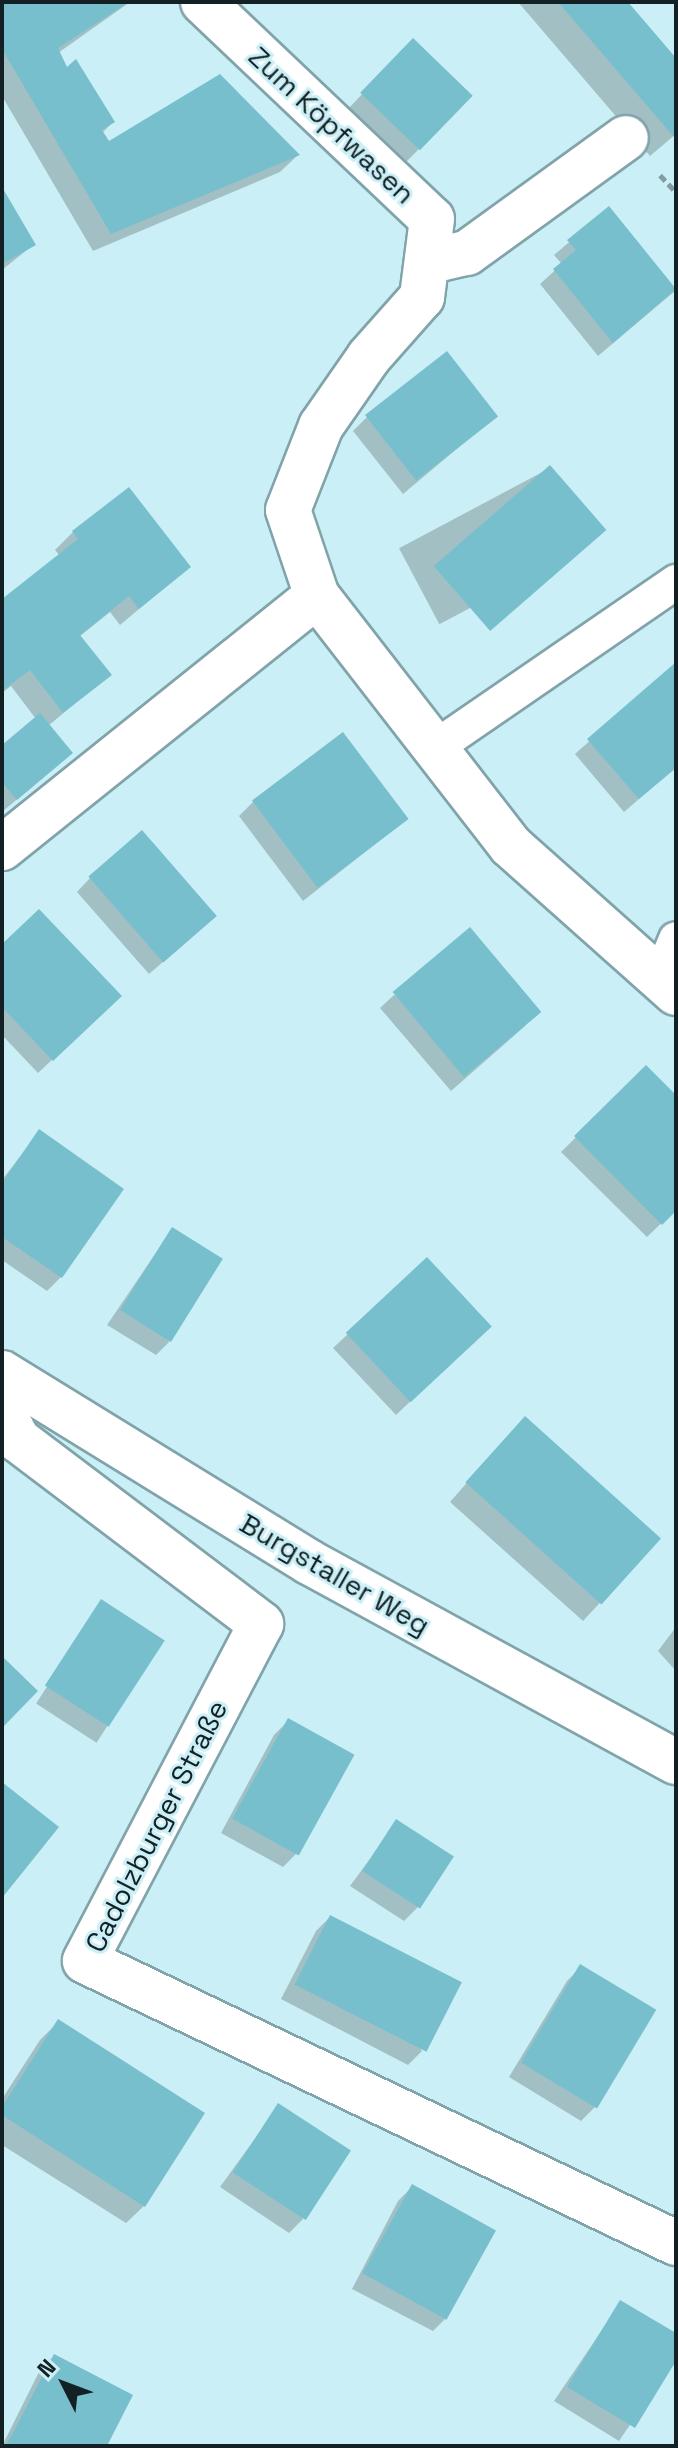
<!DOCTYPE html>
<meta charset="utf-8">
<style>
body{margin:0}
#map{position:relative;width:678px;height:2448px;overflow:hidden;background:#cbeff6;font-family:"Space Grotesk",sans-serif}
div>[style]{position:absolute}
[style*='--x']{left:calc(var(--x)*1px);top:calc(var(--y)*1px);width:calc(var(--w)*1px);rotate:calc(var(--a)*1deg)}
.shadow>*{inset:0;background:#0003;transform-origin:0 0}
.building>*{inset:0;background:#77bfcd;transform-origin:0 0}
.path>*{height:5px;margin-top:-2.5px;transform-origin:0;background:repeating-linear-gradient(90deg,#829ca2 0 8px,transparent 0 12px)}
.roads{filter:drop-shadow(2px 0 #81a3aa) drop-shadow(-2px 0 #81a3aa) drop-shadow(0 2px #81a3aa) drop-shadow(0 -2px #81a3aa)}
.lane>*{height:34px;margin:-17px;padding:0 17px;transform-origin:17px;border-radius:17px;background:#fff}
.street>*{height:44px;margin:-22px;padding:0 22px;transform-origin:22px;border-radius:22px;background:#fff}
span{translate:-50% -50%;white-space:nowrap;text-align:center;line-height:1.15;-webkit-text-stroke:6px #cbeff6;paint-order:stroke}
.street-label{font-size:28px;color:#142124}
.frame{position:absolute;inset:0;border:4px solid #142124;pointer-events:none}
.north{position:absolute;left:24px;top:2344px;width:80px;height:80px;-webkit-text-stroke:6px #cbeff6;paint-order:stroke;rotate:312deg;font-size:22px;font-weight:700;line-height:32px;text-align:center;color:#142124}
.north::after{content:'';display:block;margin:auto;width:28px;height:36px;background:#142124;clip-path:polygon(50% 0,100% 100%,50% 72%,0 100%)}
</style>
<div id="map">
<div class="shadow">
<div style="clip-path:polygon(2px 2px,130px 2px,58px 53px,66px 71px,113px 122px,102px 133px,108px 143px,298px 155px,280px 172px,93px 251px,2px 96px)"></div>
<div style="clip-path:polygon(518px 2px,625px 2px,676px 61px,676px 134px,650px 156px)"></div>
<div style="clip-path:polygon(399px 55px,420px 148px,406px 162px,349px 108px)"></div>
<div style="clip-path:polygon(2px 191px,33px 245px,2px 270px)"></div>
<div style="clip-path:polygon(608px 209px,675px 291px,598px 356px,540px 284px,562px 264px,554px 255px)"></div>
<div style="clip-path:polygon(496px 416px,403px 494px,353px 431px,367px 417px)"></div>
<div style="left:550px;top:468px;width:86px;height:171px;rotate:62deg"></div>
<div style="clip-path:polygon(73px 532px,189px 567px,120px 625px,110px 612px,79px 637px,109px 675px,48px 726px,56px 766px,2px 812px,2px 747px,36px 719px,11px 686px,2px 693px,2px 601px,60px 556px,55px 550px)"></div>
<div style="clip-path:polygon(676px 664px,676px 767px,624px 812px,575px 754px)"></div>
<div style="clip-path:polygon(253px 802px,407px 819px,303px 901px,239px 816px)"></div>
<div style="clip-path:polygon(90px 878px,201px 929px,149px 974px,77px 892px)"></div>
<div style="clip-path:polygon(2px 947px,105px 1010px,38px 1073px,2px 1035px)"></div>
<div style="clip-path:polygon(394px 995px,525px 1026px,451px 1091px,380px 1008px)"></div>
<div style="clip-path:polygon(646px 1068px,676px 1098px,676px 1209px,647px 1237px,561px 1152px)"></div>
<div style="clip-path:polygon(39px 1132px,61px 1277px,47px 1291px,2px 1260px,2px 1180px)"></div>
<div style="clip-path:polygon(172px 1229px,169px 1342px,156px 1355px,107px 1325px)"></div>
<div style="clip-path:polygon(427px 1260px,475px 1340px,396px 1415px,333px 1348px)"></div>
<div style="clip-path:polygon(507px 1437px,659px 1539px,583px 1621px,450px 1502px)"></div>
<div style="left:102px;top:1602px;width:72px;height:121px;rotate:33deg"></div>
<div style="clip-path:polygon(676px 1627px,676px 1671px,658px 1651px)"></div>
<div style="clip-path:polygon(288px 1721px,351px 1756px,297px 1853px,283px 1867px,221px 1833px,274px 1735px)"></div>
<div style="clip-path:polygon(397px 1822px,418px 1907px,404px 1921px,350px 1886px)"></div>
<div style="clip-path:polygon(330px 1917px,422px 2051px,408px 2065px,281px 1999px,316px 1931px)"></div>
<div style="clip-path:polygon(581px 1967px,595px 2107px,581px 2121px,509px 2077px,567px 1981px)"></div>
<div style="clip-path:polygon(58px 2022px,144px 2206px,126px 2223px,2px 2145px,2px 2099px,40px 2040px)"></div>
<div style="clip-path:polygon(279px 2105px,303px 2219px,289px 2233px,220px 2187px)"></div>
<div style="clip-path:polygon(412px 2187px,447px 2317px,433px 2331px,352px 2289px,398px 2201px)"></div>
<div style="clip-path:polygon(621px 2302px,676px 2335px,676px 2357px,619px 2441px,554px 2401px)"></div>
<div style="clip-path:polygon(54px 2356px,105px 2446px,2px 2446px,40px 2370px)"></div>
</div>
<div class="building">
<div style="clip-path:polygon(2px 2px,129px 2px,58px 48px,67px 67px,76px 59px,115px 122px,102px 130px,109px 141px,220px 74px,300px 155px,111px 234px,2px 49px)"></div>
<div style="clip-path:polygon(558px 2px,628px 2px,676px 58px,676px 133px,673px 136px)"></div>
<div style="left:413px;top:38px;width:83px;height:76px;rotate:44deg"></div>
<div style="clip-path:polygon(2px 187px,36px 245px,2px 264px)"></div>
<div style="clip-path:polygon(609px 206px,676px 289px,613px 343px,553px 269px,576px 250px,567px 240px)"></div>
<div style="left:447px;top:351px;width:83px;height:104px;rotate:52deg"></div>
<div style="left:550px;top:465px;width:86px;height:154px;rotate:49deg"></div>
<div style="clip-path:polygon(129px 487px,191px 567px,139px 609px,129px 596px,80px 635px,112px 675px,63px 713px,30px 670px,2px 691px,2px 599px,78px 539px,72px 531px)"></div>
<div style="clip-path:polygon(676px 662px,676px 768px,639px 799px,587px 739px)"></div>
<div style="clip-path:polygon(40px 713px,73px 753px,17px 800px,2px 782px,2px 745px)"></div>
<div style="left:343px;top:732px;width:109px;height:114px;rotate:53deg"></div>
<div style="left:142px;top:830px;width:114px;height:71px;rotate:49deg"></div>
<div style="clip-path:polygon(39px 909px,122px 996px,53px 1061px,2px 1007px,2px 944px)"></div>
<div style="left:470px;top:927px;width:111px;height:101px;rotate:50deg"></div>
<div style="clip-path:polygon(646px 1065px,676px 1095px,676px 1211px,662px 1225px,574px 1136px)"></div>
<div style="clip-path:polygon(39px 1129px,124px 1189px,62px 1278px,2px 1237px,2px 1183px)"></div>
<div style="left:172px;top:1227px;width:60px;height:98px;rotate:32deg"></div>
<div style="left:427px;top:1257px;width:95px;height:111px;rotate:47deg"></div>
<div style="left:525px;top:1416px;width:183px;height:89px;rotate:42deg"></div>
<div style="left:101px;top:1599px;width:76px;height:103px;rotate:33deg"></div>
<div style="clip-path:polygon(2px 1656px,38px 1691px,2px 1728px)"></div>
<div style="left:288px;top:1718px;width:76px;height:115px;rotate:29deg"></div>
<div style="clip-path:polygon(2px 1782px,59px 1827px,2px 1898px)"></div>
<div style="left:396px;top:1819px;width:69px;height:62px;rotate:33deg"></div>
<div style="left:330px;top:1915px;width:148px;height:78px;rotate:27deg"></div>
<div style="left:580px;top:1964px;width:89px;height:115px;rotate:31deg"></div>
<div style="clip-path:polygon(58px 2019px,205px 2113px,145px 2207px,2px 2115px,2px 2107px)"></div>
<div style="left:278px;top:2103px;width:87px;height:83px;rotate:33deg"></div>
<div style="left:412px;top:2184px;width:96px;height:102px;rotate:29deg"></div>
<div style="clip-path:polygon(620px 2300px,676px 2333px,676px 2361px,635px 2428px,567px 2387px)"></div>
<div style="clip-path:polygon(54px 2354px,133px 2395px,107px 2446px,6px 2446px)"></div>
</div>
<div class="path">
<div style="--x:660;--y:175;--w:23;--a:47"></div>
</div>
<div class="roads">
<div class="lane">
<div style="--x:433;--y:749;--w:295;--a:-34.5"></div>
<div style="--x:659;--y:980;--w:44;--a:-67.5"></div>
</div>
<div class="street">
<div style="--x:203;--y:2;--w:315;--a:43.5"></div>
<div style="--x:432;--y:219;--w:79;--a:97.3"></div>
<div style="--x:422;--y:297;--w:80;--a:131.5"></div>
<div style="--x:369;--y:357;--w:84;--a:124.8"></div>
<div style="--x:321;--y:426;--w:90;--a:111.4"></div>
<div style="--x:288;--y:510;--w:91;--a:71.4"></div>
<div style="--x:317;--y:596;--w:316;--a:52.2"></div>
<div style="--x:511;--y:846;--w:221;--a:41.7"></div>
<div style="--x:431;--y:261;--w:37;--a:-13"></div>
<div style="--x:467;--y:253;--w:196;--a:-35.9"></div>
<div style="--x:2;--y:848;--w:403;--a:-38.7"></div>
<div style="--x:2;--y:1373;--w:361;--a:31.6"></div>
<div style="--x:309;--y:1562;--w:418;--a:28.6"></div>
<div style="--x:2;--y:1410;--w:34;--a:62"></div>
<div style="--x:18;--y:1440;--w:305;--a:37.1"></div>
<div style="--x:261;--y:1624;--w:380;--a:117.6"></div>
<div style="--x:85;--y:1961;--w:655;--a:25.51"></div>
</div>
</div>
<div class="street-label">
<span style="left:332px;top:125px;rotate:43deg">Zum Köpfwasen</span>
<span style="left:335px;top:1574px;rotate:30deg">Burgstaller Weg</span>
<span style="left:156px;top:1826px;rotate:-63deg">Cadolzburger Straße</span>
</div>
<div class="frame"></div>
<div class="north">N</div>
</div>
